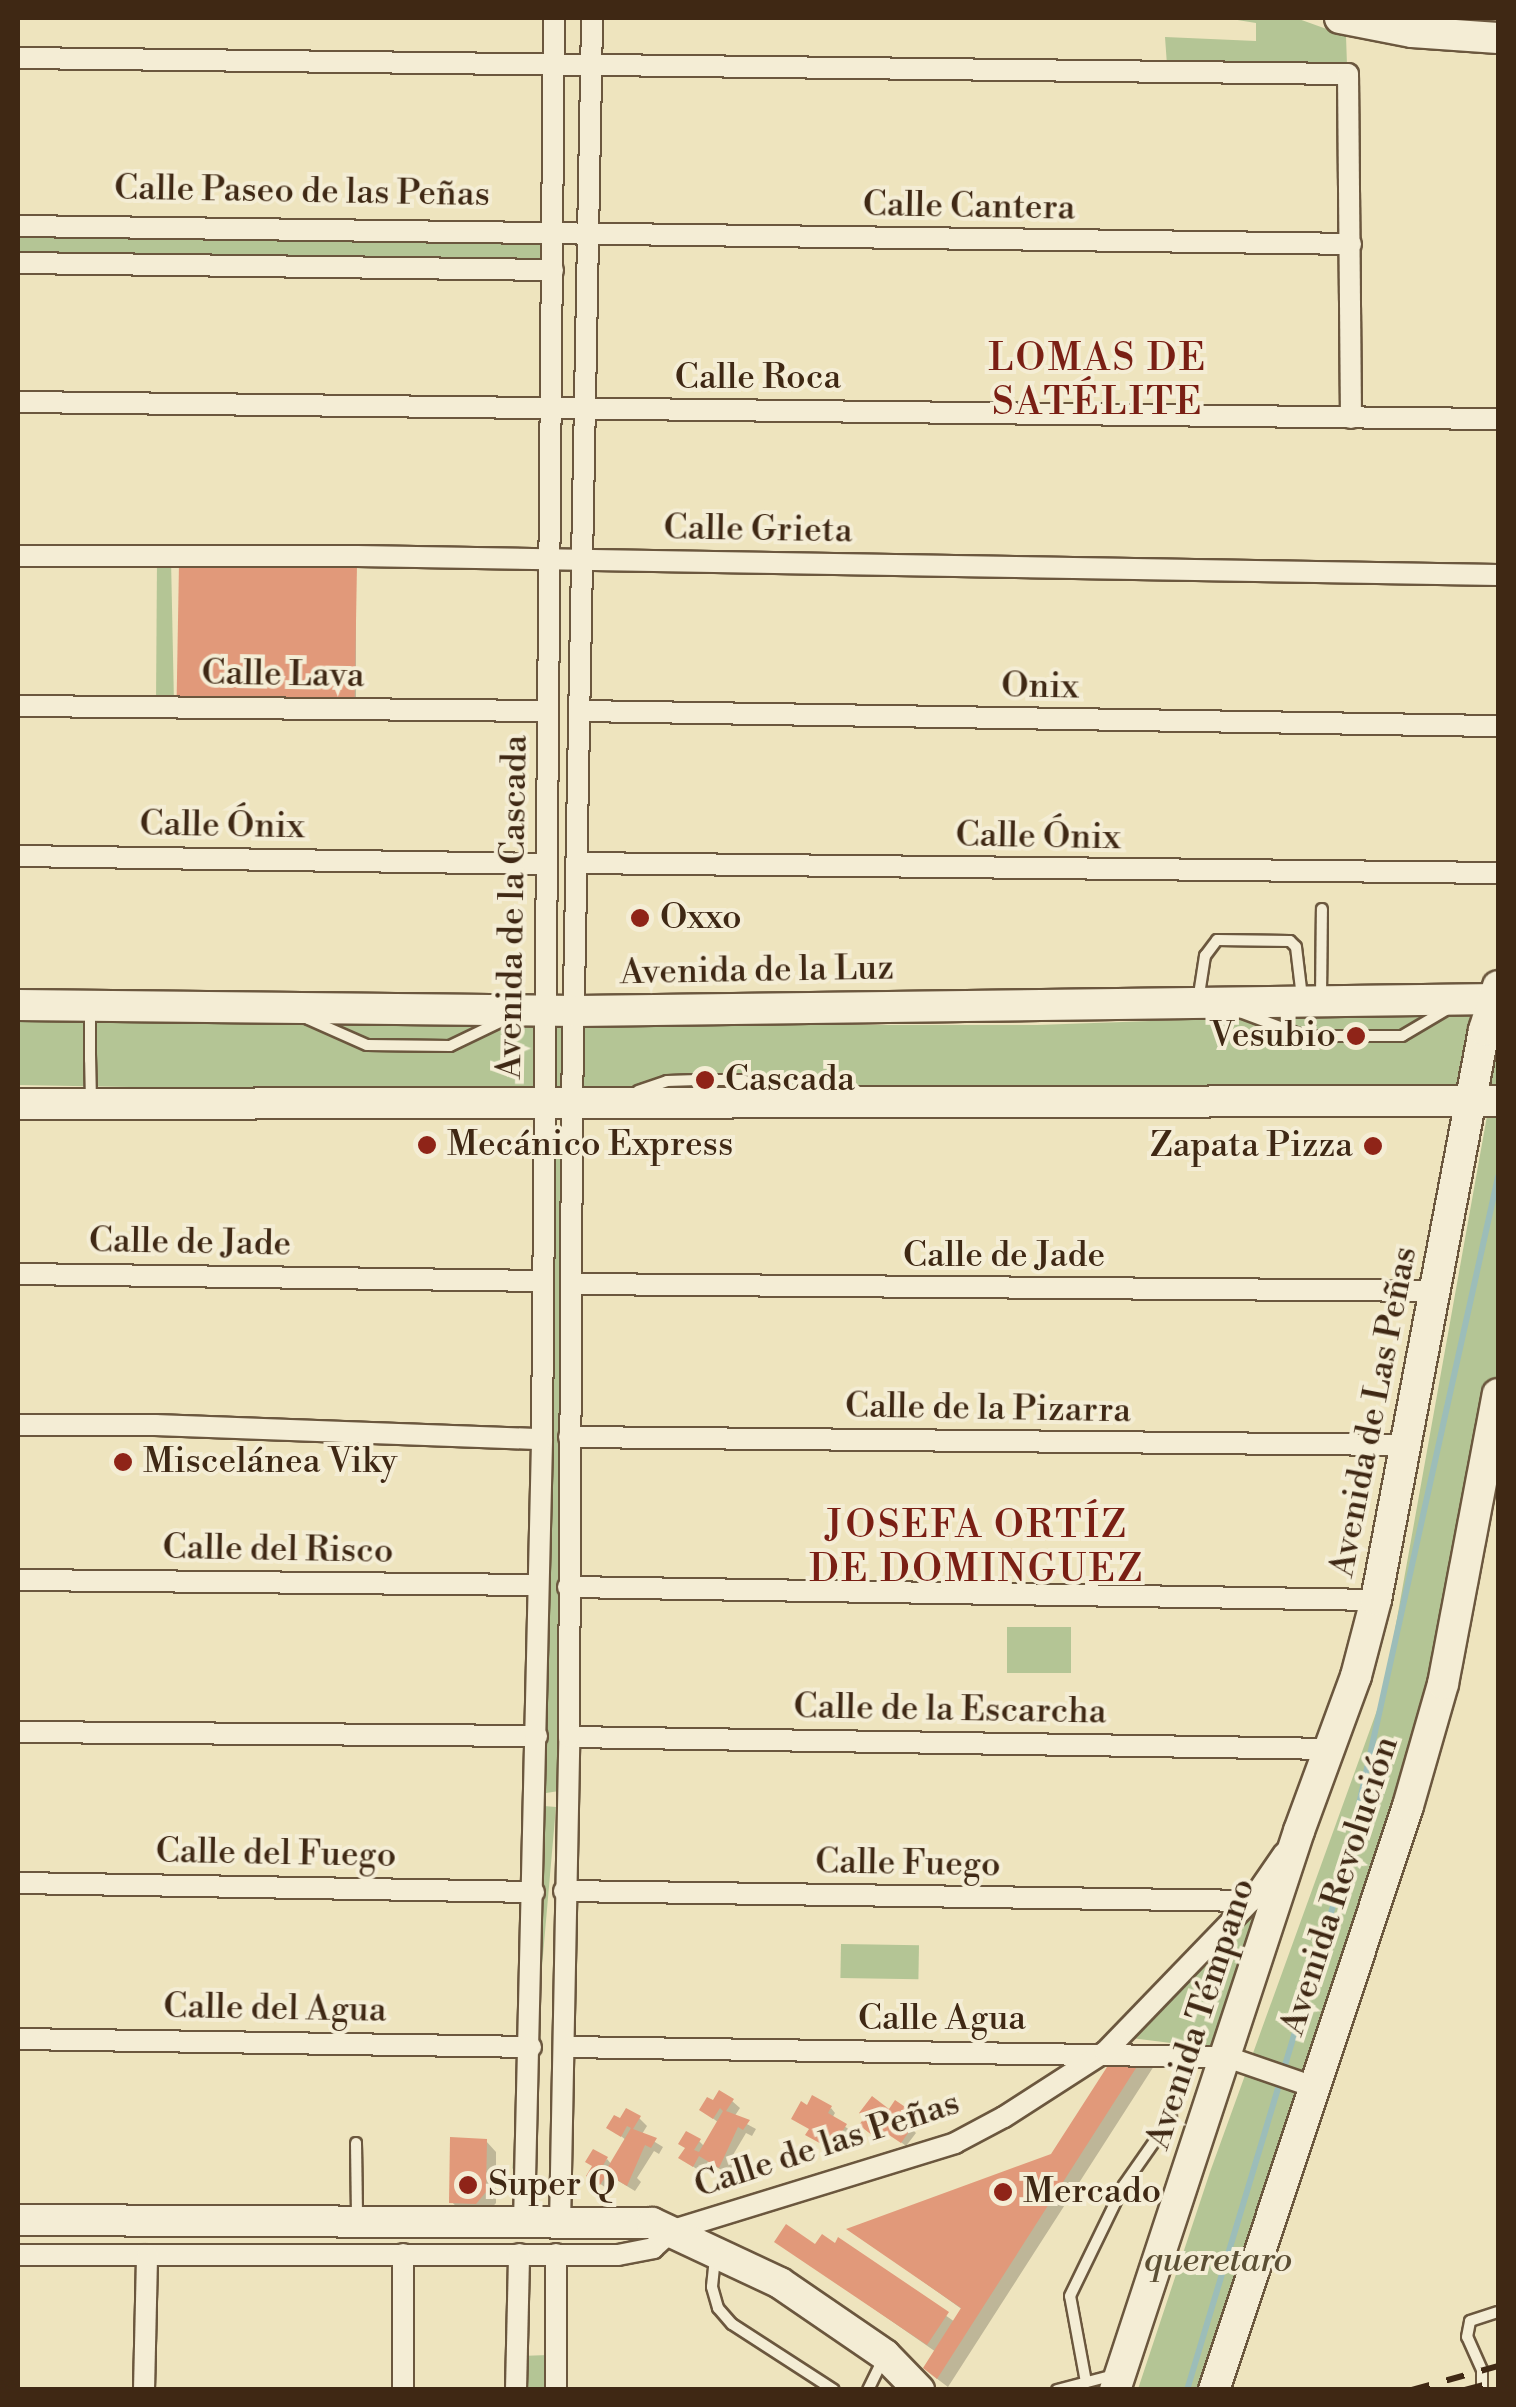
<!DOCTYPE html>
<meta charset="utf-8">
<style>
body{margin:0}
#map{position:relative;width:1516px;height:2407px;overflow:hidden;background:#eee4be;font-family:"Libre Bodoni",serif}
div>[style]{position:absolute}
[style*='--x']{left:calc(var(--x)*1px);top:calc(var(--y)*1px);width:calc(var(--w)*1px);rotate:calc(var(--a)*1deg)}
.green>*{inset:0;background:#b4c595;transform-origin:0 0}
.shadow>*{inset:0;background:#0003}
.stream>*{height:6px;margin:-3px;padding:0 3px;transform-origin:3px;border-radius:3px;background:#9cbdb9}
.building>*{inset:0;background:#e1997a;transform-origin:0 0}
.roads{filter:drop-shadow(2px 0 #6b573e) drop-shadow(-2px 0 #6b573e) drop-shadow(0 2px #6b573e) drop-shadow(0 -2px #6b573e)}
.lane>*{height:10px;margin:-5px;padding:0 5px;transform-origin:5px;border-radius:5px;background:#f4edd5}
.street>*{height:20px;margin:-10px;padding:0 10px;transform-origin:10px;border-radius:10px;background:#f4edd5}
.secondary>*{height:30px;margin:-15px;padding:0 15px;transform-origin:15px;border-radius:15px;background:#f4edd5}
.rail>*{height:6px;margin-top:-3px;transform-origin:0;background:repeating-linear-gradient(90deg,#3f2814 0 18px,transparent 0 36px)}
.dots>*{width:28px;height:28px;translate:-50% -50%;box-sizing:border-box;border:5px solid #f4edd5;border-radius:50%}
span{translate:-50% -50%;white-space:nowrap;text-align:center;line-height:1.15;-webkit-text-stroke:8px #f4edd5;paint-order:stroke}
.street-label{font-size:35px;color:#3f2814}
.poi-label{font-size:35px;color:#3f2814}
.left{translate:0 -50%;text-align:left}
.right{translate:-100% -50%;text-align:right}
.park-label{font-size:35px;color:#5c4f34;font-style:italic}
.neighbourhood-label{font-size:38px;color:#7a1f14;letter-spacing:2.5px}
.frame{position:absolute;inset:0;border:20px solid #3f2814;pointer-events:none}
</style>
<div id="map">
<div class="green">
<div style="clip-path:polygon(1225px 18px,1296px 18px,1346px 36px,1347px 65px,1167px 65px,1165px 37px,1256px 41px,1256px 23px)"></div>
<div style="left:18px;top:232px;width:534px;height:27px;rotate:1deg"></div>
<div style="clip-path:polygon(157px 559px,171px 559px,174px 704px,156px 704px)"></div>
<div style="clip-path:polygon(1498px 1009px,1498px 1455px,1362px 1942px,1214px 2389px,1138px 2389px,1210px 2172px,1384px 1691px,1492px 1088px,511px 1094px,18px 1085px,18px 1019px,449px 1025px,1037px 1025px)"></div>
<div style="clip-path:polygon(550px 1134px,566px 1134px,559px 1791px,546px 1793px)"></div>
<div style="left:1007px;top:1627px;width:64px;height:46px"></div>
<div style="left:544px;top:1806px;width:12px;height:364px;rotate:5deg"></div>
<div style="clip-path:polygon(1281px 1875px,1227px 2050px,1131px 2038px,1256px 1910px)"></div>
<div style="left:841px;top:1944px;width:78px;height:34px;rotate:1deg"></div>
<div style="left:548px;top:2355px;width:34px;height:27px;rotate:88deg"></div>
</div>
<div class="shadow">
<div style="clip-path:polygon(356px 567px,356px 701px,178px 704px)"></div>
<div style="clip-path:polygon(1144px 2057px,1154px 2066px,948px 2387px,936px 2378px,936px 2352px,778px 2242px,816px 2247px,835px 2246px,839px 2241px,955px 2322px,963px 2310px,851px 2230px,1053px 2156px)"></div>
<div style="clip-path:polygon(732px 2101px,740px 2108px,734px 2117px,756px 2129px,752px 2136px,746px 2133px,730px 2160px,734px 2164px,728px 2174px,708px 2162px,701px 2172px,681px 2158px,699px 2141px,705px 2147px,719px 2123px,702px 2110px)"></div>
<div style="clip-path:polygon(831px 2108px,835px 2113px,832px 2118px,850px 2130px,843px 2142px,836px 2139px,830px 2149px,809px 2135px)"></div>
<div style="clip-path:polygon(890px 2112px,916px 2120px,911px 2128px,916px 2133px,906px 2146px,889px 2133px,883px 2141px,866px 2130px)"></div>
<div style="clip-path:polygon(639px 2118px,647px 2126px,642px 2134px,663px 2147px,659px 2154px,654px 2151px,637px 2178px,641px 2182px,635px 2191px,615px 2179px,609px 2190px,589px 2176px,607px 2159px,612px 2165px,627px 2141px,610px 2127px)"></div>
<div style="clip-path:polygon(486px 2141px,496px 2152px,496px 2203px,487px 2213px,462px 2213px,452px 2202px)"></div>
</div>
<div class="stream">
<div style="--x:1187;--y:2390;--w:550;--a:-73.21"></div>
<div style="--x:1346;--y:1863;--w:703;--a:-77.51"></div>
</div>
<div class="building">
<div style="left:179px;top:563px;width:178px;height:141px;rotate:1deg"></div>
<div style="clip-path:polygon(1116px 2053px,1145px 2054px,937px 2379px,923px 2368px,961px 2308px,846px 2229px,1051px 2154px)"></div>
<div style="clip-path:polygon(719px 2090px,734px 2099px,726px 2111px,750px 2120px,743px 2130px,738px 2127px,719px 2168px,699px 2156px,693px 2167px,678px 2158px,685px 2148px,678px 2144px,686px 2131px,701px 2139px,694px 2150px,699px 2152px,723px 2111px,720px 2108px,713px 2119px,699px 2110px,707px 2097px,713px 2100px)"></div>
<div style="clip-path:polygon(812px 2095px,832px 2106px,828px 2113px,847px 2124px,837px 2140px,831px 2136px,825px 2146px,805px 2135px,809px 2129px,791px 2119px,801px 2101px,807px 2105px)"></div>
<div style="clip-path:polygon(872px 2096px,889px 2109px,895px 2100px,914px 2113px,907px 2122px,913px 2126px,901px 2143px,883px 2131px,877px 2139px,859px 2125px,865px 2117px,859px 2113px)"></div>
<div style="clip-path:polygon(626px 2108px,641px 2116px,633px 2129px,657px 2138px,651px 2148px,645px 2145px,627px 2186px,607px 2174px,600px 2185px,586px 2176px,592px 2166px,585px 2162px,593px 2149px,608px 2157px,602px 2167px,606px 2170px,631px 2128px,627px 2126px,621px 2137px,606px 2128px,614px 2115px,620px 2118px)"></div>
<div style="clip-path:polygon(450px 2137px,487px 2139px,486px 2192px,476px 2204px,449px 2203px)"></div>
<div style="clip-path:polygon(786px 2224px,815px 2244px,822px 2234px,835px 2243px,838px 2237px,949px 2312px,927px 2345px,774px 2242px)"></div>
</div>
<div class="roads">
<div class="lane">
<div style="--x:1321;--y:998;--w:89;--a:-89.4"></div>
<div style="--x:1198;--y:1001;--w:46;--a:-81.2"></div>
<div style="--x:1205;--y:956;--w:20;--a:-53"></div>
<div style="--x:1217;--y:940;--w:73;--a:0.8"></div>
<div style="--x:1290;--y:941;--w:8;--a:45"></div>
<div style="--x:1296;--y:947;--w:50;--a:83.2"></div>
<div style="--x:1240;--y:1012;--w:68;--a:20.6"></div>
<div style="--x:1304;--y:1036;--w:98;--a:0"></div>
<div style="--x:1402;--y:1036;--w:51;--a:-30.6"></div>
<div style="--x:308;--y:1019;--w:64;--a:23.8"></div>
<div style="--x:367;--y:1045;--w:83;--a:0.7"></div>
<div style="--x:450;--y:1046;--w:60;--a:-25.7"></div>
<div style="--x:90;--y:1054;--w:46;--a:-90"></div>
<div style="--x:90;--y:1060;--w:6;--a:-90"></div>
<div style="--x:90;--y:1054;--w:48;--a:88.8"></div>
<div style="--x:638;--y:1091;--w:31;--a:-19"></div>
<div style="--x:667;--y:1081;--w:38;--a:-2"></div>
<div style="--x:705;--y:1080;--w:37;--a:0"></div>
<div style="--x:742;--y:1080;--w:37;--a:16"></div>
<div style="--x:356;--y:2143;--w:74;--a:89.2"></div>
<div style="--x:715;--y:2258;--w:29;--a:96"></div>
<div style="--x:712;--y:2287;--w:22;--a:74"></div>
<div style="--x:718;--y:2308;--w:21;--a:49"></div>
<div style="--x:732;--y:2324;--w:121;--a:32.9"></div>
<div style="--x:1086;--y:2382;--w:87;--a:-100.5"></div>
<div style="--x:1070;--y:2296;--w:123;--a:-64.1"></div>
<div style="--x:1124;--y:2185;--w:82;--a:-55"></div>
<div style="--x:868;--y:2390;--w:34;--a:-64"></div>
<div style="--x:1057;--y:2390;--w:59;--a:-14.7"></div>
<div style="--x:1482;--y:2390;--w:20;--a:-90"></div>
<div style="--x:1482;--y:2370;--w:36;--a:-114"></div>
<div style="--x:1467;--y:2337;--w:16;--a:-79"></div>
<div style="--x:1470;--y:2321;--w:29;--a:-18"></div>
</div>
<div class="street">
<div style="--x:18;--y:58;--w:1330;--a:0.69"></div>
<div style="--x:1348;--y:74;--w:344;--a:89.5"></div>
<div style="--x:18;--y:226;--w:1333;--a:0.77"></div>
<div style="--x:18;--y:263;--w:535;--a:0.75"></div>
<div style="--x:18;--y:402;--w:1480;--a:0.66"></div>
<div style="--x:18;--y:556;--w:339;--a:0"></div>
<div style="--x:357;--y:556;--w:1141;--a:0.95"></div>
<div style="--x:18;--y:706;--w:529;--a:0.54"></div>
<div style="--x:580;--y:711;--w:918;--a:0.94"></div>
<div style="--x:18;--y:856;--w:527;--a:0.87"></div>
<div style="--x:577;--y:863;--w:921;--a:0.62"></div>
<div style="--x:18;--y:1274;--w:525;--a:0.76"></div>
<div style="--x:572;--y:1284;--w:864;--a:0.46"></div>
<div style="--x:18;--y:1425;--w:137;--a:0"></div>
<div style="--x:155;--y:1425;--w:387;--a:2.1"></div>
<div style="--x:569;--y:1437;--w:837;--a:0.55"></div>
<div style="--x:18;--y:1580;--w:520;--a:0.55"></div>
<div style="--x:568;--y:1587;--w:808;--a:0.92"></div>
<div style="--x:18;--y:1732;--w:519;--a:0.44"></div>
<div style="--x:569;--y:1737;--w:761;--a:0.9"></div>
<div style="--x:18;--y:1883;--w:516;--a:1"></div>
<div style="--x:564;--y:1891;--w:687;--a:0.83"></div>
<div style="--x:18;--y:2039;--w:513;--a:0.89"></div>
<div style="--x:564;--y:2047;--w:663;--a:0.86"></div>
<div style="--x:1227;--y:2057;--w:92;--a:19"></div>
<div style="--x:524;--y:2223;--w:784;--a:-88.68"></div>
<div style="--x:542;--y:1439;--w:1421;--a:-89.52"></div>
<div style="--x:560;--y:2225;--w:488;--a:-88.9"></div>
<div style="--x:569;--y:1737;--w:635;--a:-89.73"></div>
<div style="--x:572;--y:1102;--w:1084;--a:-88.94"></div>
<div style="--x:556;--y:2254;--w:136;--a:90"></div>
<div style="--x:18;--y:2255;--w:600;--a:0"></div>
<div style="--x:618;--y:2255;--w:36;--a:-11"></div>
<div style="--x:653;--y:2248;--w:27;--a:-42"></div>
<div style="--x:673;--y:2230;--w:295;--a:-17.1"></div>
<div style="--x:955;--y:2143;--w:55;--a:-28"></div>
<div style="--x:1004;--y:2117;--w:120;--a:-32.8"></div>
<div style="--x:1105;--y:2052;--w:210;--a:-46"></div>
<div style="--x:1251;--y:1901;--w:58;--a:-55.5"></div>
<div style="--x:144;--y:2390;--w:135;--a:-88.7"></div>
<div style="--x:403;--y:2390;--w:136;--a:-90"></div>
<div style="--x:516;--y:2390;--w:136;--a:-88.7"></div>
</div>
<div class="secondary">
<div style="--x:1340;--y:18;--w:73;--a:11"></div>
<div style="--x:1412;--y:32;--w:86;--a:4"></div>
<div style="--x:18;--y:1005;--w:559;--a:0.61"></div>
<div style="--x:577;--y:1011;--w:921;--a:-0.75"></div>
<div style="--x:18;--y:1104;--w:1480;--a:-0.12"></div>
<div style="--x:18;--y:2220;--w:634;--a:0.27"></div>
<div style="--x:652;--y:2223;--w:141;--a:25.1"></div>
<div style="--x:780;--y:2283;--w:127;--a:34.4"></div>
<div style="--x:885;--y:2355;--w:49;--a:45.8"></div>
<div style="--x:1115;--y:2390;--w:589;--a:-71.78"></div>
<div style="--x:1299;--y:1831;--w:165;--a:-69.8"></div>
<div style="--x:1356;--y:1676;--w:79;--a:-75.3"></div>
<div style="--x:1376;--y:1600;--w:580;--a:-79.27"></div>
<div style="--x:1484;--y:1030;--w:46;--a:-72.3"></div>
<div style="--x:1214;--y:2390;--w:615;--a:-71.62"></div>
<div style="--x:1408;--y:1806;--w:127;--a:-74"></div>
<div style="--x:1443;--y:1684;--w:295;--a:-79.3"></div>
</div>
</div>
<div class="rail">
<div style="--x:1412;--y:2390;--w:89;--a:-15.6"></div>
<div style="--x:1465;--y:2390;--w:34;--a:-15"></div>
</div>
<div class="dots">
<div style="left:640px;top:918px;background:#8f2418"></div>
<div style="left:1356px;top:1036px;background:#8f2418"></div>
<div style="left:705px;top:1080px;background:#8f2418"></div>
<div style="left:427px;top:1145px;background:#8f2418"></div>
<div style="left:1373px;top:1146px;background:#8f2418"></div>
<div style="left:123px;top:1462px;background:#8f2418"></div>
<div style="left:468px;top:2185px;background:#8f2418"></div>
<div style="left:1003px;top:2192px;background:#8f2418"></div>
</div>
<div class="street-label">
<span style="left:302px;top:192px;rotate:1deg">Calle Paseo de las Peñas</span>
<span style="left:969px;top:207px;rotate:1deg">Calle Cantera</span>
<span style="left:758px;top:378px">Calle Roca</span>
<span style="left:758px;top:530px;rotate:1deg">Calle Grieta</span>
<span style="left:283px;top:675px;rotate:1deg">Calle Lava</span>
<span style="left:1040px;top:687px;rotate:1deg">Onix</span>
<span style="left:222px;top:826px;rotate:1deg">Calle Ónix</span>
<span style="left:1038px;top:837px;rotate:1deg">Calle Ónix</span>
<span style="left:513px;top:907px;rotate:-89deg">Avenida de la Cascada</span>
<span style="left:757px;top:971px;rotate:-1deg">Avenida de la Luz</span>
<span style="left:190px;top:1243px;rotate:1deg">Calle de Jade</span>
<span style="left:1004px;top:1256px">Calle de Jade</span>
<span style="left:988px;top:1409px;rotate:1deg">Calle de la Pizarra</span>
<span style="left:1374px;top:1412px;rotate:-79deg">Avenida de Las Peñas</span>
<span style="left:278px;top:1550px;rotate:1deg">Calle del Risco</span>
<span style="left:950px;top:1710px;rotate:1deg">Calle de la Escarcha</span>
<span style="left:276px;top:1854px;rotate:1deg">Calle del Fuego</span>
<span style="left:908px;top:1864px;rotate:1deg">Calle Fuego</span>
<span style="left:1340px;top:1886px;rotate:-72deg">Avenida Revolución</span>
<span style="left:275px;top:2009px;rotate:1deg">Calle del Agua</span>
<span style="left:1201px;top:2014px;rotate:-72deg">Avenida Témpano</span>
<span style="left:942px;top:2019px">Calle Agua</span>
<span style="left:827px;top:2145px;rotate:-18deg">Calle de las Peñas</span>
</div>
<div class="poi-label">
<span class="left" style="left:660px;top:918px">Oxxo</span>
<span class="right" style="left:1336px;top:1036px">Vesubio</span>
<span class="left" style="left:725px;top:1080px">Cascada</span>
<span class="left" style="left:447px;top:1145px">Mecánico Express</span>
<span class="right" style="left:1353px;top:1146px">Zapata Pizza</span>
<span class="left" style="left:143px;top:1462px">Miscelánea Viky</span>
<span class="left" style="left:488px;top:2185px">Super Q</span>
<span class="left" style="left:1023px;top:2192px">Mercado</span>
</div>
<div class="park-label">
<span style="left:1218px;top:2261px">queretaro</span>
</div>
<div class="neighbourhood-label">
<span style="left:1098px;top:381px">LOMAS DE<br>SATÉLITE</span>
<span style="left:977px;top:1548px">JOSEFA ORTÍZ<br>DE DOMINGUEZ</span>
</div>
<div class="frame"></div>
</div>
